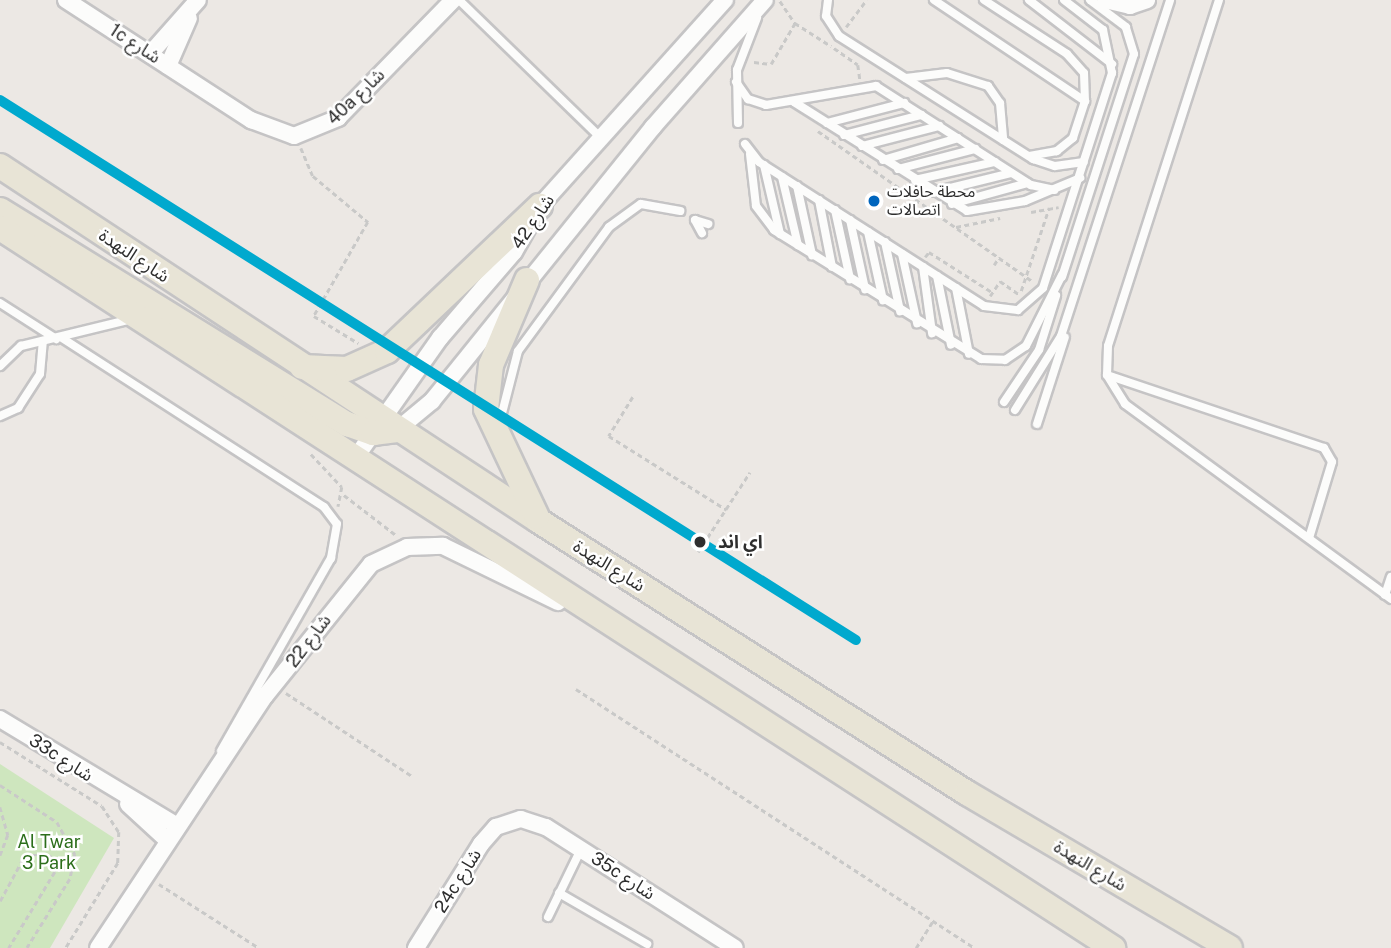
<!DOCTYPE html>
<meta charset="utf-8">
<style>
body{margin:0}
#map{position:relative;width:1391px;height:948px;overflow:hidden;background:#ece8e4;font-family:"Public Sans","Noto Sans Arabic",sans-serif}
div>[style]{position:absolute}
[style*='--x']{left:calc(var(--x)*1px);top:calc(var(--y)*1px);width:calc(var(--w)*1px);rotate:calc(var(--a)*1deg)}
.green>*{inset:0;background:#cee6be}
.path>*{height:2.5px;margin-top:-1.25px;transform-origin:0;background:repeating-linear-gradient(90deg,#c9c9c8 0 5px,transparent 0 8.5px)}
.roads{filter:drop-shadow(2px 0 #c5c4c5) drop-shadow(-2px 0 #c5c4c5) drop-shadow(0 2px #c5c4c5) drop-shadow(0 -2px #c5c4c5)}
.lane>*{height:8px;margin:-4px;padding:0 4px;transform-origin:4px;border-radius:4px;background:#fcfcfb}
.street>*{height:16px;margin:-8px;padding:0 8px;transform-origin:8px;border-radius:8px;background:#fcfcfb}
.primary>*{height:24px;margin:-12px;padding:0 12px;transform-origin:12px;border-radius:12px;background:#e8e4d6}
.rail>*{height:7px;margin-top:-3.5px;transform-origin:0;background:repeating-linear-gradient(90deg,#fff 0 13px,#dfdfe1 0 26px);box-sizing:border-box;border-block:2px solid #dfdfe1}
.metro-1>*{height:10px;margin:-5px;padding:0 5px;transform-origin:5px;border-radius:5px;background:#00a9ce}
.dots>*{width:19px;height:19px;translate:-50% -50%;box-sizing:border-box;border:4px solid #fff;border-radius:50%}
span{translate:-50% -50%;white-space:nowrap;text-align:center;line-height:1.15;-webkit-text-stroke:5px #fff;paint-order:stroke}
.bus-label{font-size:16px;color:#2e2e2e}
.left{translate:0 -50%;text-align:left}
.street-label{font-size:18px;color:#2e2e2e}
.stop-label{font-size:18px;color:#2e2e2e;font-weight:700}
.park-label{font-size:18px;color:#2c6e1b}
</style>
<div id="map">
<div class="green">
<div style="clip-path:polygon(0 764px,114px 838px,50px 948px,0 948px)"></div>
</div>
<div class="path">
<div style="--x:780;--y:1;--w:27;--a:56"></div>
<div style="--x:795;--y:23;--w:43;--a:32.6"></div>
<div style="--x:846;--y:27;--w:34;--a:-53"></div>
<div style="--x:834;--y:48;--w:29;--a:35"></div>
<div style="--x:858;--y:65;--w:14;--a:82"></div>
<div style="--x:754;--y:62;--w:17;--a:7"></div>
<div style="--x:771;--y:64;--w:48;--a:-59.7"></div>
<div style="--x:818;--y:131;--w:261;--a:35"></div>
<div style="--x:301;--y:148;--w:30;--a:67"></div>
<div style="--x:313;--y:176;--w:72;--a:39.9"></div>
<div style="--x:368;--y:222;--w:108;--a:119.9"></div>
<div style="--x:314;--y:316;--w:52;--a:31.5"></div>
<div style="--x:1031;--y:212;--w:28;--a:-10"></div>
<div style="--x:956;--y:227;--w:45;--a:-11.6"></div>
<div style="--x:925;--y:257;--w:6;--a:-51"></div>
<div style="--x:929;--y:252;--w:75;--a:32.4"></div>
<div style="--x:994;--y:265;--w:9;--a:-58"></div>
<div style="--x:1021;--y:291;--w:88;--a:-71.4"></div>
<div style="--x:990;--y:296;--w:18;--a:-56"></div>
<div style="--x:1000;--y:281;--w:24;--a:35"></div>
<div style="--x:633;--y:397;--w:46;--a:121.6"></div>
<div style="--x:609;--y:436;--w:139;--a:32.1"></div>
<div style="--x:311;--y:454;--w:45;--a:46.8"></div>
<div style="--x:342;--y:487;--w:20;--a:101"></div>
<div style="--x:344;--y:495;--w:66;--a:37.6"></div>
<div style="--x:698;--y:552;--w:95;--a:-57"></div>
<div style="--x:576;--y:689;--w:476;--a:33"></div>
<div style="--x:286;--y:693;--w:151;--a:33.4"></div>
<div style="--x:0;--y:742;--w:120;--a:32.1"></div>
<div style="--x:102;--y:806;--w:31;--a:57"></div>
<div style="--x:119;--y:832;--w:31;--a:92"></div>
<div style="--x:118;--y:863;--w:100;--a:121.5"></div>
<div style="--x:0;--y:785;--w:68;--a:33"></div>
<div style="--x:57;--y:822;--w:37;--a:61"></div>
<div style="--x:75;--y:854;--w:25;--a:101"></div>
<div style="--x:70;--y:879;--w:81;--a:121.9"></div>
<div style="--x:0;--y:807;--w:29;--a:74"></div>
<div style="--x:8;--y:835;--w:22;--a:111"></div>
<div style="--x:159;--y:884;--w:119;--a:32.6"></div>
<div style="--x:0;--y:901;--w:52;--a:-61.5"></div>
<div style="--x:25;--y:855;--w:25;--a:0"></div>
<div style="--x:50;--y:855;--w:18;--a:74"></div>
<div style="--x:55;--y:872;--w:89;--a:121.2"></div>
<div style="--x:916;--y:948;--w:32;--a:-58"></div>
</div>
<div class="roads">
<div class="lane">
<div style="--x:459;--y:0;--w:195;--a:44.2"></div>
<div style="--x:828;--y:0;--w:16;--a:97"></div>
<div style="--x:826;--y:16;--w:24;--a:57"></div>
<div style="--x:839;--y:36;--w:230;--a:32.4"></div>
<div style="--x:1033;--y:159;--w:23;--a:18"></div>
<div style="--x:1055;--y:166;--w:29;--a:-8"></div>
<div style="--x:934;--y:0;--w:182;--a:33.8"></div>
<div style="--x:984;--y:0;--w:99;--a:33"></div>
<div style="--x:1067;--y:54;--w:25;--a:48"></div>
<div style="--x:1084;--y:73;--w:28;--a:88"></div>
<div style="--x:1085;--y:101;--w:39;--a:108"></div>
<div style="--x:1073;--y:138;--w:21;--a:141"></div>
<div style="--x:1057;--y:151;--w:28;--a:170"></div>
<div style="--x:1029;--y:0;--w:105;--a:37.6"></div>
<div style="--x:1219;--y:0;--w:363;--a:107.8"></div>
<div style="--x:1108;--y:346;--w:29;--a:92"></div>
<div style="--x:1107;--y:375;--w:34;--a:58"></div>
<div style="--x:1125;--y:404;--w:330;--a:36.2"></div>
<div style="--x:906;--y:78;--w:41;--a:-7"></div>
<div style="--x:947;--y:73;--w:43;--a:17.6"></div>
<div style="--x:988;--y:86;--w:21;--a:55"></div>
<div style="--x:1000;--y:103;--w:37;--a:85"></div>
<div style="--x:736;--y:82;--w:21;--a:55"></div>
<div style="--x:748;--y:99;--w:19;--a:18"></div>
<div style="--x:766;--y:105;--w:112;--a:-9.8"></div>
<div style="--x:876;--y:86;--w:184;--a:32.6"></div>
<div style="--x:1031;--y:185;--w:24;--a:12"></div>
<div style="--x:794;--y:102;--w:204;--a:32.2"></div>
<div style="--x:967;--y:211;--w:59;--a:-9.8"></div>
<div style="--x:1025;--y:201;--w:60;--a:-22.7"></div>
<div style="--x:738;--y:123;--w:53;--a:-91.1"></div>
<div style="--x:737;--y:70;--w:56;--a:-69"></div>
<div style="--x:827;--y:123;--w:80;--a:-14.6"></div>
<div style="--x:844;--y:135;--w:80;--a:-14.6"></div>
<div style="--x:745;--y:144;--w:23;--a:52"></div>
<div style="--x:759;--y:162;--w:267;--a:32.6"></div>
<div style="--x:984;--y:306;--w:34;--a:7"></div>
<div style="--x:1018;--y:310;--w:33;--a:-41"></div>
<div style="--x:1043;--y:288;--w:226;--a:-72.2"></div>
<div style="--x:1112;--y:73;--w:44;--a:-101.8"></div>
<div style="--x:1103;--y:30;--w:49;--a:-142.4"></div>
<div style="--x:862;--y:146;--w:80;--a:-14.6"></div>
<div style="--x:750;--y:154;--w:52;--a:83.4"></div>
<div style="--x:756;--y:206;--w:30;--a:53"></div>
<div style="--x:774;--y:230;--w:244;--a:31.9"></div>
<div style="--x:981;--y:359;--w:24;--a:2"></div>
<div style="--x:1005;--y:360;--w:25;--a:-34"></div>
<div style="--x:1026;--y:346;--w:80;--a:-63.1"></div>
<div style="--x:883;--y:160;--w:78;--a:-16.3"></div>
<div style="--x:764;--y:165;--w:71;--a:76.9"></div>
<div style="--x:898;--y:169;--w:80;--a:-14.6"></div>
<div style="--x:782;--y:177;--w:70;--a:76.8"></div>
<div style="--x:915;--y:180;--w:82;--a:-12.7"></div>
<div style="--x:797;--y:186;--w:71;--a:77.7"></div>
<div style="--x:934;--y:192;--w:79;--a:-13.9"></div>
<div style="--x:819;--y:200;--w:68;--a:79"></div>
<div style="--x:952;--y:204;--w:78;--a:-15.6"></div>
<div style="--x:835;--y:210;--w:71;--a:77.7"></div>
<div style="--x:695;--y:220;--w:15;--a:62"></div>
<div style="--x:695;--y:220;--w:14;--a:17"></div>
<div style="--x:850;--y:220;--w:71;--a:77.7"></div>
<div style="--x:868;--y:232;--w:70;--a:77.6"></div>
<div style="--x:885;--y:242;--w:71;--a:77.7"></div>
<div style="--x:902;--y:254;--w:71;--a:77.7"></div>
<div style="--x:923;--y:267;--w:67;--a:82.2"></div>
<div style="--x:937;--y:276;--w:70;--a:78.5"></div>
<div style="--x:1062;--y:277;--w:234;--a:-72.1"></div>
<div style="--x:1134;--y:54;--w:28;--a:-107"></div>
<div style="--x:1126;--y:27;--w:45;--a:-143.1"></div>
<div style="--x:956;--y:288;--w:67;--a:78.9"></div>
<div style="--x:0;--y:303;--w:67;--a:32.7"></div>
<div style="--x:62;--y:338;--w:312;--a:32.8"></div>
<div style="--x:324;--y:507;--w:21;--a:53"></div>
<div style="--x:337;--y:524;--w:35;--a:100"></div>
<div style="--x:331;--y:558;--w:222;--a:119.7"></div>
<div style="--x:0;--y:366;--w:29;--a:-44"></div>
<div style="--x:21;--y:346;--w:114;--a:-13.7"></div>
<div style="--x:1107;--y:375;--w:229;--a:18.6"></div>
<div style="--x:1324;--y:448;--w:16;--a:60"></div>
<div style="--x:1332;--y:462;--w:79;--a:106.8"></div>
<div style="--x:1004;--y:402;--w:63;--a:-56.1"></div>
<div style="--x:1039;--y:350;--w:57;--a:-72.5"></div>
<div style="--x:1015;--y:410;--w:87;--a:-58.1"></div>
<div style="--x:1061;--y:336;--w:353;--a:-72"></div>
<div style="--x:0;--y:416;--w:20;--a:-24"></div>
<div style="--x:18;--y:408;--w:40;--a:-57.1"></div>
<div style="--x:40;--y:374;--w:33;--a:-85"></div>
<div style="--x:500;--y:421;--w:72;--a:-75.6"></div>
<div style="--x:518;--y:351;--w:154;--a:-53.7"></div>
<div style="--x:609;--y:227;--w:39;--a:-36"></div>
<div style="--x:641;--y:204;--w:40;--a:10"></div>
<div style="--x:1037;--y:424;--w:91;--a:-72.2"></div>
<div style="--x:1385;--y:595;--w:19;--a:-72"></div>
<div style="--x:559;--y:893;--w:102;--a:30.1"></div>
<div style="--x:548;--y:917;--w:76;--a:-64.1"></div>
</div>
<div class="street">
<div style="--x:66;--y:0;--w:221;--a:33"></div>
<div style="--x:251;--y:120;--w:46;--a:20.4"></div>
<div style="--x:294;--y:136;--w:48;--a:-22.2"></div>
<div style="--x:338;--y:118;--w:165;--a:-45.7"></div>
<div style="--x:1105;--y:0;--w:26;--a:13"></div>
<div style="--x:1130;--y:6;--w:18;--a:-19"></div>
<div style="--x:150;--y:54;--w:72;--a:-48.4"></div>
<div style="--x:168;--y:66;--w:52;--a:-66.4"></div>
<div style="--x:397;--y:430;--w:45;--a:-39.6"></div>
<div style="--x:432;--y:401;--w:352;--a:-51.1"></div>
<div style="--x:653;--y:127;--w:169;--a:-48.6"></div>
<div style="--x:356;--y:457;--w:146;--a:-54.8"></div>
<div style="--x:440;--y:338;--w:113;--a:-49.3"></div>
<div style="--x:514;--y:252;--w:53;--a:-60.5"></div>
<div style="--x:540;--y:206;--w:277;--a:-48.1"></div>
<div style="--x:0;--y:719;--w:205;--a:31.1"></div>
<div style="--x:128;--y:804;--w:53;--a:42.7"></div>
<div style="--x:98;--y:948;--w:302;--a:-56.5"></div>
<div style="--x:265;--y:696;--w:169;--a:-51.2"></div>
<div style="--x:371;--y:564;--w:40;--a:-25"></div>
<div style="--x:407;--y:547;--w:36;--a:-2"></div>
<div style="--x:443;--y:546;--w:128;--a:26"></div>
<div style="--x:416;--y:948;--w:123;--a:-58"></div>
<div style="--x:481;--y:844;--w:23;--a:-49"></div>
<div style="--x:496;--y:827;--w:26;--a:-18"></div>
<div style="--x:521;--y:819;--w:26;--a:18"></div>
<div style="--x:546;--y:827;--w:224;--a:32.6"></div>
</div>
<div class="primary">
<div style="--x:0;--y:166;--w:645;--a:33.37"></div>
<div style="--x:539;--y:521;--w:507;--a:32.44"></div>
<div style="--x:967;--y:793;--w:305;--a:30.5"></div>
<div style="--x:0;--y:210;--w:408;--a:31.7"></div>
<div style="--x:347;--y:424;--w:28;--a:19"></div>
<div style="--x:373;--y:433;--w:24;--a:-7"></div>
<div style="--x:0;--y:228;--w:1326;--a:32.9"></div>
<div style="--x:527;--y:280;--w:92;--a:113"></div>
<div style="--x:491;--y:365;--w:44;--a:96.5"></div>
<div style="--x:486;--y:409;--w:119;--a:64.7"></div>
<div style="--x:302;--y:367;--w:45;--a:2.5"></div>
<div style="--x:347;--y:369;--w:44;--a:-24.2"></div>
<div style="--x:387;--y:351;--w:211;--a:-43.5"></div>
</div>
</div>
<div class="rail">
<div style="--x:274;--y:273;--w:688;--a:32.23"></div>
</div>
<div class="metro-1">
<div style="--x:0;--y:100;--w:1012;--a:32.25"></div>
</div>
<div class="dots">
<div style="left:874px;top:201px;background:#0065bd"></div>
<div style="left:700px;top:542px;background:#2e2e2e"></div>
</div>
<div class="bus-label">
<span class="left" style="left:887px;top:201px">محطة حافلات<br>اتصالات</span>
</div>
<div class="street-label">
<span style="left:135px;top:44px;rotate:33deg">1c شارع</span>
<span style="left:356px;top:97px;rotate:-44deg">40a شارع</span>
<span style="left:533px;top:222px;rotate:-56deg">شارع 42</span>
<span style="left:134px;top:256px;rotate:34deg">شارع النهدة</span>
<span style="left:609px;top:566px;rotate:32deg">شارع النهدة</span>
<span style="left:309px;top:641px;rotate:-53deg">شارع 22</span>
<span style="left:61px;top:758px;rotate:33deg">33c شارع</span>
<span style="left:1090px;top:866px;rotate:31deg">شارع النهدة</span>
<span style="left:623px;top:876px;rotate:33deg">35c شارع</span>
<span style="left:458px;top:881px;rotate:-58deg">24c شارع</span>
</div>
<div class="stop-label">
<span class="left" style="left:718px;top:542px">اي اند</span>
</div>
<div class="park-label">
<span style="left:49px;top:853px">Al Twar<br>3 Park</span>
</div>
</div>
